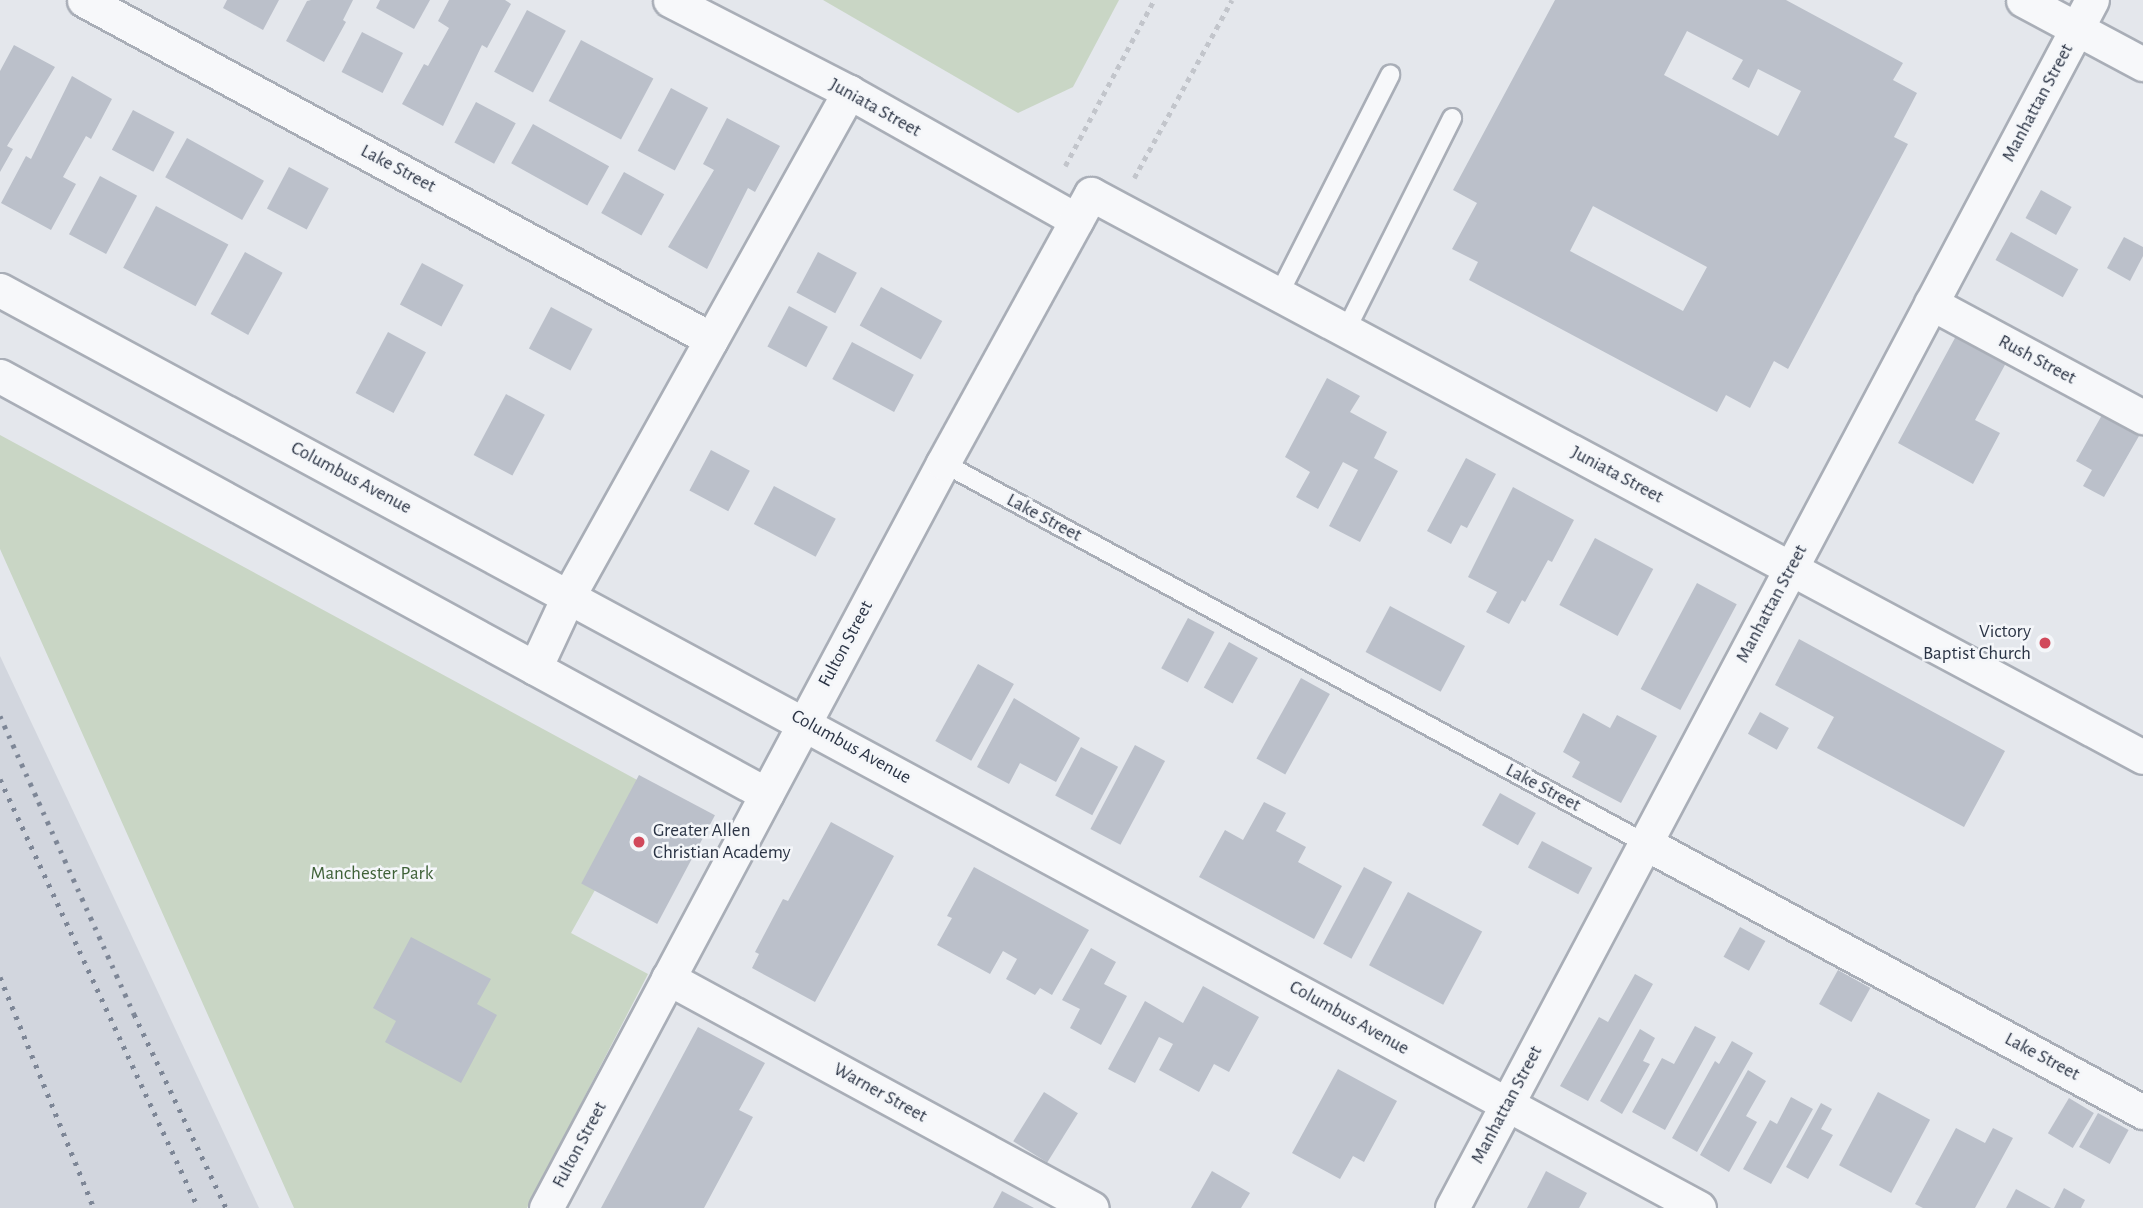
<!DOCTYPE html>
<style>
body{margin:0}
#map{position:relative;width:2143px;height:1208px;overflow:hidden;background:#e4e7ec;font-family:"Alegreya Sans",sans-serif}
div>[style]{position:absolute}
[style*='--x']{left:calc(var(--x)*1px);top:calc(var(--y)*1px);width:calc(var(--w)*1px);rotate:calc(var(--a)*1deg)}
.built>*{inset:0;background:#d2d6de}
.green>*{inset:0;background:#c9d6c5}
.building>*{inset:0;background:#bbc0ca;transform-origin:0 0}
.path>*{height:4.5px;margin-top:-2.25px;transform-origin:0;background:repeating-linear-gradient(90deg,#c2c5cb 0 5px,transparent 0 10px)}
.roads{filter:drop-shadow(2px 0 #a9aeb7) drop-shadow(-2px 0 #a9aeb7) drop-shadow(0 2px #a9aeb7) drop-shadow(0 -2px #a9aeb7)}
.service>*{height:18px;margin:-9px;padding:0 9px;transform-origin:9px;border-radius:9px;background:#f7f8fa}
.minor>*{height:33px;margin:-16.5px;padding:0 16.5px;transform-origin:16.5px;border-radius:16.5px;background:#f7f8fa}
.rail>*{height:5px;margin-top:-2.5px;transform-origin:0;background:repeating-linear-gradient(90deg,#7d8696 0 3.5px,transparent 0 10.5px)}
.dots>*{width:19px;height:19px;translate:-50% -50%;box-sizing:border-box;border:4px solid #f4f6f9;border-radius:50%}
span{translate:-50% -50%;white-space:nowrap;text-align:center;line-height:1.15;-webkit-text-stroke:5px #f4f6f9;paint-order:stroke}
.street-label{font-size:19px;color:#2b3445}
.poi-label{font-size:19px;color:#2b3445}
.right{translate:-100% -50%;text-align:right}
.left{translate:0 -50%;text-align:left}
.park-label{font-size:19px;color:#3f6138}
</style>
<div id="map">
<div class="built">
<div style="clip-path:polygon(0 656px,99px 866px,259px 1208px,0 1208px)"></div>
</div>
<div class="green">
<div style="clip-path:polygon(823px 0,1119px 0,1073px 87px,1018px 113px)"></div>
<div style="clip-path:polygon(0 435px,652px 788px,571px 933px,648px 974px,527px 1208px,294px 1208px,0 549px)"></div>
</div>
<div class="building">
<div style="clip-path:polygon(227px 0,279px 0,263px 30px,223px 8px)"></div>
<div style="clip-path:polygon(311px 0,353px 0,343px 20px,346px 22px,324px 62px,286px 41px,307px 1px)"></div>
<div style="clip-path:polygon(380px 0,430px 0,414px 29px,376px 8px)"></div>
<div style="clip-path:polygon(449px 0,505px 0,511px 4px,487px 48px,482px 45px,443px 126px,402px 104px,424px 64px,428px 66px,449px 28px,438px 21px)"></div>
<div style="clip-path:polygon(evenodd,1555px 0,1786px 0,1903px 63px,1893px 80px,1917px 93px,1894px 137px,1908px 144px,1788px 369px,1774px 361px,1750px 408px,1726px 395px,1717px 412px,1469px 280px,1478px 262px,1452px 249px,1477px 203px,1453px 190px,1555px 0,1687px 31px,1743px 60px,1732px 79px,1749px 88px,1758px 69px,1801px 91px,1778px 136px,1664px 75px,1687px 31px,1555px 0,1593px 206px,1707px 267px,1683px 311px,1570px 251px,1593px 206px)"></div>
<div style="left:527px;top:10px;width:44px;height:70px;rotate:28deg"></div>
<div style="left:362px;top:32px;width:46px;height:45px;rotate:27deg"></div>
<div style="left:581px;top:40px;width:82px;height:69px;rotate:28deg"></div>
<div style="clip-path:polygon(14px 45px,55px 67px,7px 146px,13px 149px,0 172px,0 71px)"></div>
<div style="clip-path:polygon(72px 76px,112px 99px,91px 139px,86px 136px,63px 177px,76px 184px,51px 230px,1px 203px,26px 156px,31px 159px)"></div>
<div style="left:671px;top:88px;width:42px;height:71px;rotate:28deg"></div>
<div style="left:476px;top:102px;width:45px;height:46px;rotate:28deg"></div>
<div style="left:133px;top:110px;width:47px;height:45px;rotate:28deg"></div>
<div style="clip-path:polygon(727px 118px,780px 146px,755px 192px,748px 188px,707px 269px,668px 247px,714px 170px,703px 164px)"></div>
<div style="left:533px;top:124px;width:87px;height:45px;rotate:29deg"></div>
<div style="left:187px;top:138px;width:88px;height:45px;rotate:29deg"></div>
<div style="left:289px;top:167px;width:45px;height:47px;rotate:28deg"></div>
<div style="left:624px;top:172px;width:46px;height:47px;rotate:29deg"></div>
<div style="left:100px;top:176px;width:42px;height:66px;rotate:28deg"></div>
<div style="left:2041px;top:190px;width:35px;height:32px;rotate:29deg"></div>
<div style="left:156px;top:206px;width:82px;height:70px;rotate:28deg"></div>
<div style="left:2011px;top:232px;width:77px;height:32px;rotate:29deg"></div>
<div style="clip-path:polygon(2124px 237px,2143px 247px,2143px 256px,2130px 281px,2107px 268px)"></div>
<div style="left:245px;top:252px;width:43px;height:71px;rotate:29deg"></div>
<div style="left:818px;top:252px;width:44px;height:46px;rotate:28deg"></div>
<div style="left:422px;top:263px;width:47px;height:47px;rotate:28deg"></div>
<div style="left:881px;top:287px;width:70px;height:44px;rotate:29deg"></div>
<div style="left:789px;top:306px;width:44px;height:46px;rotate:28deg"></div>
<div style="left:551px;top:307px;width:47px;height:47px;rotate:28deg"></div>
<div style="left:388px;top:332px;width:43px;height:69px;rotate:28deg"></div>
<div style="clip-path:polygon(1956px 336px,2006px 363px,1975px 420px,2000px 433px,1973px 484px,1898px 443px)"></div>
<div style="left:852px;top:342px;width:70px;height:42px;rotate:28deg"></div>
<div style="clip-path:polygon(1327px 378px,1360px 396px,1350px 412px,1387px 432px,1374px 458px,1398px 471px,1360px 542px,1329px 526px,1358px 470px,1343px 462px,1318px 509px,1296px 497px,1310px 472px,1285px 457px)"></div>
<div style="left:506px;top:394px;width:44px;height:69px;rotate:28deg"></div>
<div style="clip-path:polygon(2102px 415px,2139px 436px,2104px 497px,2083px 486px,2092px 470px,2076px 461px)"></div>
<div style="left:711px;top:450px;width:44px;height:46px;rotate:28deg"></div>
<div style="clip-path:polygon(1466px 458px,1496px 474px,1467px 528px,1461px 525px,1451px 544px,1427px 531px)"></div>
<div style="left:774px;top:486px;width:70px;height:43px;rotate:28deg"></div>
<div style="clip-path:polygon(1513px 487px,1574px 520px,1552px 562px,1548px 560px,1525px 602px,1522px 600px,1509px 624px,1486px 612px,1497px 592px,1468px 577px)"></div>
<div style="left:1595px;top:538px;width:66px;height:76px;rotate:28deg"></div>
<div style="left:1697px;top:583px;width:45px;height:120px;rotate:28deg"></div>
<div style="left:1390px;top:606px;width:85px;height:52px;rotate:28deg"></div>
<div style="left:1188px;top:618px;width:30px;height:57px;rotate:28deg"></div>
<div style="clip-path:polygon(1799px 639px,2005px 751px,1964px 827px,1817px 748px,1834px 717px,1775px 685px)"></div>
<div style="left:1229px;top:642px;width:33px;height:52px;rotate:29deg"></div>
<div style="left:978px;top:664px;width:41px;height:88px;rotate:29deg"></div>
<div style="left:1301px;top:678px;width:33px;height:92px;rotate:29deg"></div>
<div style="clip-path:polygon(1014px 698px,1080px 738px,1056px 782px,1020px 763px,1009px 784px,977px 767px)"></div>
<div style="left:1760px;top:712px;width:33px;height:25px;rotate:29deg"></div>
<div style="clip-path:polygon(1583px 713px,1610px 728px,1617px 715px,1657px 736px,1621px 803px,1572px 777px,1580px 762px,1563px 752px)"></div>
<div style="left:1135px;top:745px;width:34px;height:95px;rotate:28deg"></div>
<div style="left:1081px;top:747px;width:42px;height:55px;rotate:28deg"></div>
<div style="left:639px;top:775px;width:86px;height:123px;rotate:28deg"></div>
<div style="left:1500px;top:793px;width:41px;height:37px;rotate:29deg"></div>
<div style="clip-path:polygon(1264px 802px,1286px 813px,1276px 831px,1306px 847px,1298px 862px,1342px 886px,1314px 939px,1199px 877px,1225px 830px,1243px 840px)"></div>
<div style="clip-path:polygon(831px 822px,894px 856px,815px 1002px,752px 968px,759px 954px,755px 952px,783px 899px,788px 901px)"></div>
<div style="left:1542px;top:841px;width:57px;height:30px;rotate:28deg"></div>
<div style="clip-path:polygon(974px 867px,1089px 930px,1052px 995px,1040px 988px,1035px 995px,1006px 979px,1017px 959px,1003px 951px,990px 974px,937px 945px,952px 918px,947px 916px)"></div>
<div style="left:1364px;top:867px;width:32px;height:87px;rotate:28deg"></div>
<div style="left:1408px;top:892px;width:84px;height:83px;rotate:28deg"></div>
<div style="left:1740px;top:927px;width:29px;height:34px;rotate:29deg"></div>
<div style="clip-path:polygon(411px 937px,491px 979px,477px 1004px,497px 1015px,461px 1083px,385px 1042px,396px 1021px,373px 1008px)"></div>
<div style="clip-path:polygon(1091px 948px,1116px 962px,1104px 984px,1127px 996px,1101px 1045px,1070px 1028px,1080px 1009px,1062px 1000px)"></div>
<div style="left:1838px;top:970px;width:37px;height:39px;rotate:29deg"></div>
<div style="clip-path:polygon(1635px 974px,1653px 984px,1588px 1101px,1560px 1086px,1599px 1017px,1608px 1022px)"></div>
<div style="clip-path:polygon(1203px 986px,1259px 1017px,1229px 1072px,1214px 1064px,1199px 1092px,1159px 1070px,1173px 1044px,1159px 1037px,1135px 1083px,1108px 1069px,1145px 1001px,1183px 1023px)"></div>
<div style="clip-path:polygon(1695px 1026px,1716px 1037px,1665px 1130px,1632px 1112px,1662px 1058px,1674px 1064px)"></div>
<div style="clip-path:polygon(698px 1027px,765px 1063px,739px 1110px,753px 1117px,704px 1208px,601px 1208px)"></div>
<div style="clip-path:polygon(1640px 1029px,1655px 1038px,1643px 1061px,1650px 1064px,1622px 1114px,1600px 1101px)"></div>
<div style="clip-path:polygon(1732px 1041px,1753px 1053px,1697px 1152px,1672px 1138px,1715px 1061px,1719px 1064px)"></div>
<div style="clip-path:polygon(1338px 1069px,1397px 1101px,1364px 1162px,1353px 1156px,1340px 1179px,1292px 1153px)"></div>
<div style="clip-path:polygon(1748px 1070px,1766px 1081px,1746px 1116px,1757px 1122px,1729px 1172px,1700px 1155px)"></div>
<div style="left:1044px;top:1092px;width:40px;height:58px;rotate:32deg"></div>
<div style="left:1878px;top:1092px;width:59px;height:83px;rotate:28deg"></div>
<div style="clip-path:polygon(1791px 1097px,1813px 1109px,1771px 1184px,1743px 1169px,1770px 1120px,1777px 1124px)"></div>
<div style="left:2069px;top:1098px;width:29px;height:41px;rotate:31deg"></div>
<div style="clip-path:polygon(1821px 1103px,1832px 1109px,1821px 1129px,1833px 1135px,1808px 1179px,1786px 1167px)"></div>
<div style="left:2098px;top:1113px;width:35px;height:39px;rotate:29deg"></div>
<div style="clip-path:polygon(1956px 1128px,1985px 1143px,1993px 1128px,2013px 1138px,1975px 1208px,1923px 1208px,1915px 1204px)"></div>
<div style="clip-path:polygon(1212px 1171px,1250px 1193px,1241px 1208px,1191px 1208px)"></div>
<div style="clip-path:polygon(1546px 1171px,1587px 1193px,1579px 1208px,1527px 1208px)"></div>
<div style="clip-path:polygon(2064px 1188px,2085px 1200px,2081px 1208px,2054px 1208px)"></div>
<div style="clip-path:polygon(2016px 1189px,2051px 1208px,2006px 1208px)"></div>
<div style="clip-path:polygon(1002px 1191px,1034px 1208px,993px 1208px)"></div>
</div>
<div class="path">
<div style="--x:1065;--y:166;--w:188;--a:-61.8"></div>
<div style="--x:1134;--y:178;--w:203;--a:-61.2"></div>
</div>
<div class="roads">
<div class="service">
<div style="--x:1279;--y:294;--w:246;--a:-63.1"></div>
<div style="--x:1346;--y:330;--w:237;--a:-63.4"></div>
<div style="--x:943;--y:463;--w:798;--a:28.43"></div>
</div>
<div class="minor">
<div style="--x:84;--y:0;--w:713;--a:28.4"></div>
<div style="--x:670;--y:0;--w:201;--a:27.2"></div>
<div style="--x:849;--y:92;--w:261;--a:29.4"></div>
<div style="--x:2023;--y:0;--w:136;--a:28.1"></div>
<div style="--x:0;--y:290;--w:1931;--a:28.38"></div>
<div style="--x:1931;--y:303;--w:241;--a:28.3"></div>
<div style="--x:0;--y:376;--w:873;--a:28.62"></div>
<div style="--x:535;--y:668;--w:81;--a:-65"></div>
<div style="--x:569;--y:595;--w:576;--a:-60.9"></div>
<div style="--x:1645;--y:843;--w:566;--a:28.38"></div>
<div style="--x:668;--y:978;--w:482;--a:28.5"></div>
<div style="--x:546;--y:1208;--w:844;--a:-61.95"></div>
<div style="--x:943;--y:463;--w:307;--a:-61.2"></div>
<div style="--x:1091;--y:194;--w:1193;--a:28.15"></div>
<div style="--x:1452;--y:1208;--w:1367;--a:-62.09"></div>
</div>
</div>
<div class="rail">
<div style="--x:0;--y:716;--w:327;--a:65.8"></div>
<div style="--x:134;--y:1014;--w:215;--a:64.6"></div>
<div style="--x:0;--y:779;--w:472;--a:65.2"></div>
<div style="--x:0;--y:977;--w:249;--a:67.9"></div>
</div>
<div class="dots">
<div style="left:2045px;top:643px;background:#d1495b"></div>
<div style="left:639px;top:842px;background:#d1495b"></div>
</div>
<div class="street-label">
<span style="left:2038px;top:103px;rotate:-62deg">Manhattan Street</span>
<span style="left:875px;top:108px;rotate:29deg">Juniata Street</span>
<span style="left:398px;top:169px;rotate:28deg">Lake Street</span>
<span style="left:2037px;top:360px;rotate:28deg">Rush Street</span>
<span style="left:1617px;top:475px;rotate:28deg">Juniata Street</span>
<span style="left:351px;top:478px;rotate:28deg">Columbus Avenue</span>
<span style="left:1044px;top:518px;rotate:28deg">Lake Street</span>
<span style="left:1772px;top:604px;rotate:-62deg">Manhattan Street</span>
<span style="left:846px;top:644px;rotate:-62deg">Fulton Street</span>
<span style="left:851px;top:747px;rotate:29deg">Columbus Avenue</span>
<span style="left:1543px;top:788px;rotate:28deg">Lake Street</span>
<span style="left:1349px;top:1018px;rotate:29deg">Columbus Avenue</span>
<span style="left:2042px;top:1057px;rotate:28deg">Lake Street</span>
<span style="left:880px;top:1093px;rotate:29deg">Warner Street</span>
<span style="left:1507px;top:1105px;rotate:-62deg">Manhattan Street</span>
<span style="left:580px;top:1145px;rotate:-62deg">Fulton Street</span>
</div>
<div class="poi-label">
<span class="right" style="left:2031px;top:643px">Victory<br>Baptist Church</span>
<span class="left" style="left:653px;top:842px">Greater Allen<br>Christian Academy</span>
</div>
<div class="park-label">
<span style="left:372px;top:874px">Manchester Park</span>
</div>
</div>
